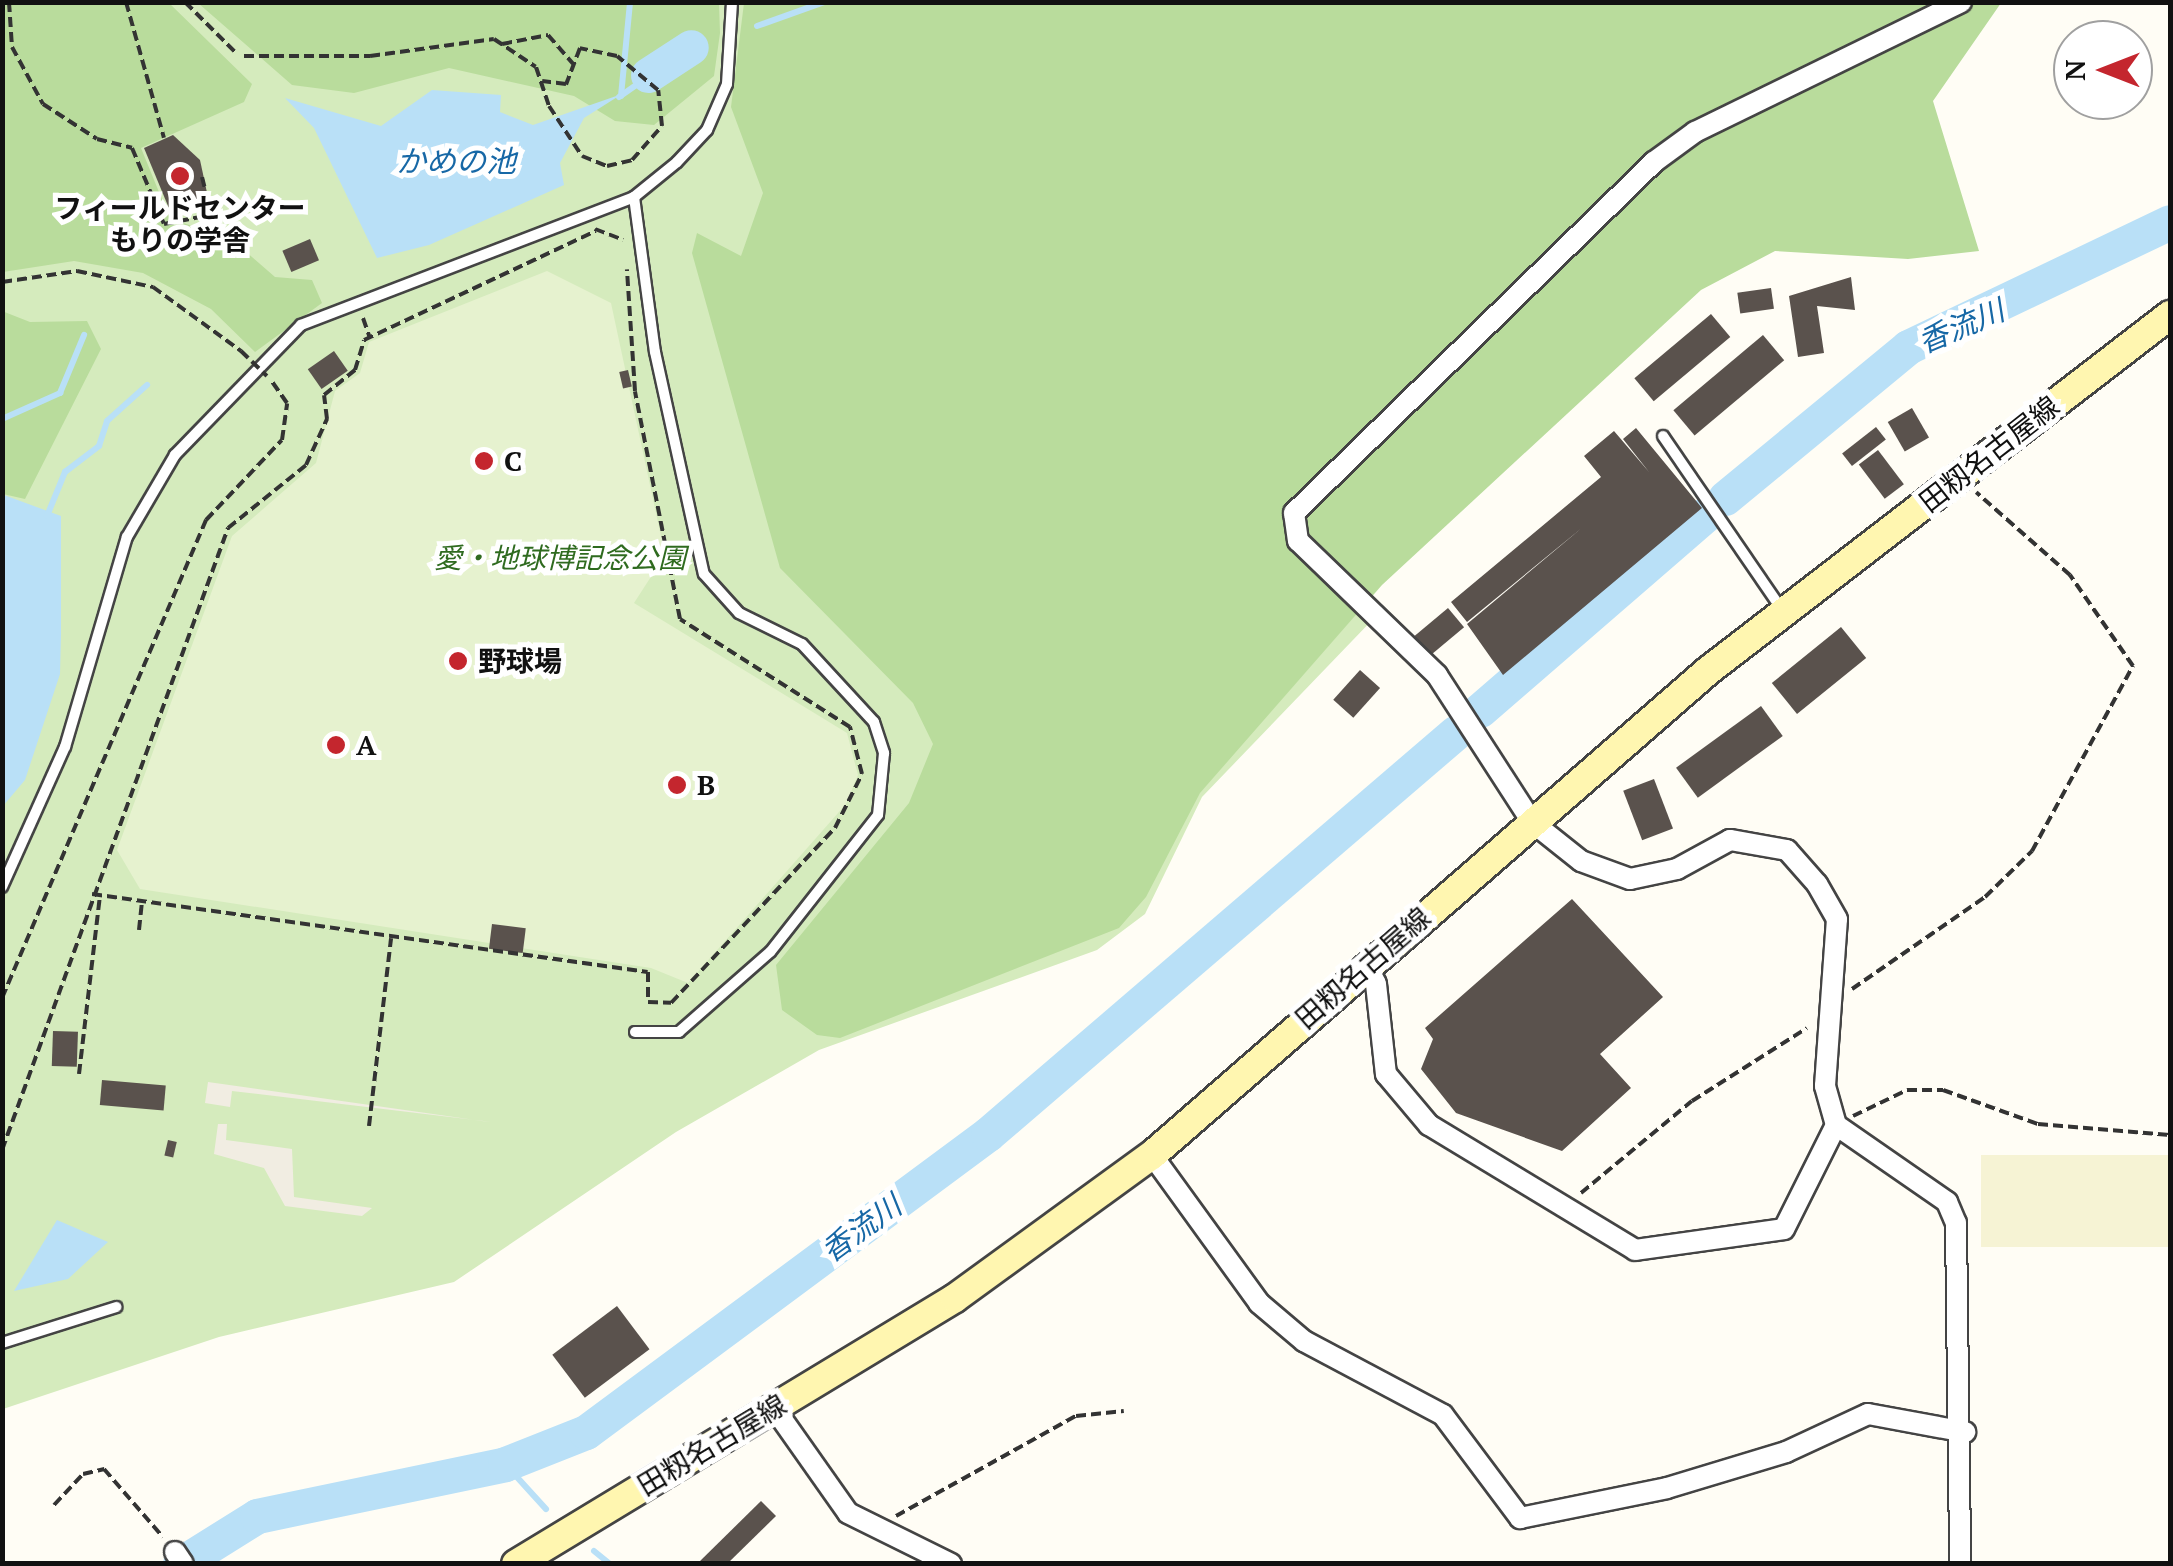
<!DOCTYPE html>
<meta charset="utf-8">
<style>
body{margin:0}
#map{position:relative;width:2173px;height:1566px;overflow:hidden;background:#fffdf5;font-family:"PT Serif","Noto Sans JP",serif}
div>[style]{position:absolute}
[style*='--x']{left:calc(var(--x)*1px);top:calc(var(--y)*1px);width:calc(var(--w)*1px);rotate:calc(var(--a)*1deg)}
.farmland>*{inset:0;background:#f6f3d4;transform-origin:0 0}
.green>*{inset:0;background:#d5ebbd}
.forest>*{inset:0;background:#b9dc9c}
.pitch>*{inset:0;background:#e6f2cf}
.plaza>*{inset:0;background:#f1ede2}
.water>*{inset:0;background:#b9e0f7}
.stream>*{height:6px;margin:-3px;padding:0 3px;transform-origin:3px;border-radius:3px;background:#b9e0f7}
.river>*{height:35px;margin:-17.5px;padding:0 17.5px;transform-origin:17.5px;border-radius:17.5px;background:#b9e0f7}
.building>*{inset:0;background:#5a524d;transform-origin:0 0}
.path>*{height:4px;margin-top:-2px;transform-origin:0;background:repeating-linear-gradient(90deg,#333 0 10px,transparent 0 15px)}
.roads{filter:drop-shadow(2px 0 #444) drop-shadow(-2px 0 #444) drop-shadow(0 2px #444) drop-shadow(0 -2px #444)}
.lane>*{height:10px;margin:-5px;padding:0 5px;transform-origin:5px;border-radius:5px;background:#fff}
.street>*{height:20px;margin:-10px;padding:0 10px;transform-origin:10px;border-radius:10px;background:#fff}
.secondary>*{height:28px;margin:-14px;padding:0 14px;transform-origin:14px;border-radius:14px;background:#fff6b0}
.path-bridge>*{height:4px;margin-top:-2px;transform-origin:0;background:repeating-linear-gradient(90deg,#333 0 10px,transparent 0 15px)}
.dots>*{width:28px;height:28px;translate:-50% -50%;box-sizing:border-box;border:5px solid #fff;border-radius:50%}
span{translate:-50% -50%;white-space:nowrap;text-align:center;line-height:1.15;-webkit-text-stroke:10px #fff;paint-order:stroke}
.poi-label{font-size:28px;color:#111;font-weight:700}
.left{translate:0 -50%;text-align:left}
.street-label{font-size:28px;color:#111}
.park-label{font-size:28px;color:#2f6b1f;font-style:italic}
.water-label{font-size:30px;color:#1768a6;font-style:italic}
.frame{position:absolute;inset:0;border:5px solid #111;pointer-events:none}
.north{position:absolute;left:2053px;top:20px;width:100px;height:100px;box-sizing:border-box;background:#fff;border:2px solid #a0a0a0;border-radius:50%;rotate:270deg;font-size:28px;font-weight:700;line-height:40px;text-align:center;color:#111}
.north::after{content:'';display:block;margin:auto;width:35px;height:45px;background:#c4262e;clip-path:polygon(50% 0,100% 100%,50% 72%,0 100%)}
</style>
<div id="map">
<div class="farmland">
<div style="left:2170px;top:1155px;width:92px;height:189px;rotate:90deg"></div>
</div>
<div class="green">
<div style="clip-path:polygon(3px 3px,1817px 3px,1238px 428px,1377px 615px,1202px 797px,1145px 914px,1097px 950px,819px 1050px,676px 1132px,454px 1282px,219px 1337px,3px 1409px)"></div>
</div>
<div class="forest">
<div style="clip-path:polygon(2px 3px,169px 3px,252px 84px,244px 102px,141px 148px,170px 219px,229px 237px,275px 277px,312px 280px,322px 303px,255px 352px,211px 309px,143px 273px,74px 261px,3px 272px)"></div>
<div style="clip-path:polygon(198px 3px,719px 3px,720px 33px,714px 76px,654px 125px,615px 121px,574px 96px,449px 68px,354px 93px,292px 85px)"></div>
<div style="clip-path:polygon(744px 3px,2001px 3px,1933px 101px,1979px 251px,1908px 259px,1775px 251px,1701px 290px,1382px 585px,1200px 793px,1146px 897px,1119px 928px,840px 1038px,817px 1035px,782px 1010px,776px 965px,909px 803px,933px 744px,913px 703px,780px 568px,692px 253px,697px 233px,741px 256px,763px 193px,731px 107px)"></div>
<div style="clip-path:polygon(2px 311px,30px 322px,87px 321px,101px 349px,25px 499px,3px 494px)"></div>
</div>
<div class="pitch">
<div style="clip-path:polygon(547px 271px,611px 303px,665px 555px,634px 603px,847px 733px,858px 775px,846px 804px,688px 983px,651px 968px,140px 889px,117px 850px,232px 536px,316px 463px,335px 391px,360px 373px,369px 342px)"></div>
</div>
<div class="plaza">
<div style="clip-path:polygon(208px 1082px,482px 1121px,492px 1122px,232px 1091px,230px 1107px,205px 1103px)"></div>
<div style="clip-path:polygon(218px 1124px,227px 1124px,226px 1140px,292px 1149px,294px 1197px,372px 1208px,362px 1216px,285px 1206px,264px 1168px,214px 1154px)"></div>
</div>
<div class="water">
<div style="clip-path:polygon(432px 90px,501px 95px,500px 112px,533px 125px,622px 94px,584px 118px,560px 163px,564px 185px,429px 245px,377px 258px,314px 128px,285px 98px,381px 126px)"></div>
<div style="clip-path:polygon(4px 495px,61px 516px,61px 634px,60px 674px,25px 780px,3px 806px)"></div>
<div style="clip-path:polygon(57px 1220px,108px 1242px,68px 1279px,14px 1291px)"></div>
</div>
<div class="stream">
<div style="--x:757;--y:26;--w:71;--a:-19.7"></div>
<div style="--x:621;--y:96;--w:94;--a:-84.5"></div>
<div style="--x:619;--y:97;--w:28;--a:-35"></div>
<div style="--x:2;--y:419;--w:64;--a:-24.1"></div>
<div style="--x:60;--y:393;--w:63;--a:-67.5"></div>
<div style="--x:47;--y:516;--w:48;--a:-67.8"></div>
<div style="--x:65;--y:472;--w:43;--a:-37.4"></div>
<div style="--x:99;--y:446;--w:26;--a:-72"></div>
<div style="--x:107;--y:421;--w:54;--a:-42"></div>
<div style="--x:505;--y:1464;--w:61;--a:47.7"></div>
<div style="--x:594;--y:1551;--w:21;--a:39"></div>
</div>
<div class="river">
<div style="--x:648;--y:75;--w:51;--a:-33.1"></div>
<div style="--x:1725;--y:498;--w:237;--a:-39.5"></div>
<div style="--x:1908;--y:347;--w:290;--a:-25.5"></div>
<div style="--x:1480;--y:710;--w:304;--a:-40.9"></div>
<div style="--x:180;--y:1564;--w:91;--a:-31.9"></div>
<div style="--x:257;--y:1516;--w:253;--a:-11.8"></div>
<div style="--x:505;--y:1464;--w:87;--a:-21.6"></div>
<div style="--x:586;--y:1432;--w:500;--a:-36.55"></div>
<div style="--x:988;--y:1134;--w:616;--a:-40.65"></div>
</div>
<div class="building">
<div style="clip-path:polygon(173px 135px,200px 160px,209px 202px,173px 218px,144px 148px)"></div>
<div style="left:310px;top:239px;width:23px;height:30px;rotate:67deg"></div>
<div style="clip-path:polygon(1851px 277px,1855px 310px,1817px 306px,1824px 353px,1798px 357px,1789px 296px)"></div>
<div style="left:1771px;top:288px;width:21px;height:34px;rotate:82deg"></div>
<div style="left:1711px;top:314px;width:30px;height:100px;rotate:50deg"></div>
<div style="left:1763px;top:335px;width:33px;height:117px;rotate:50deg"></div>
<div style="left:334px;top:351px;width:24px;height:32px;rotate:55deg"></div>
<div style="left:628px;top:370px;width:17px;height:9px;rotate:77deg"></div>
<div style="left:1912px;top:408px;width:34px;height:28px;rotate:60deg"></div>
<div style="left:1876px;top:427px;width:16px;height:43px;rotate:52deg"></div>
<div style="clip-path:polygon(1636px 428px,1702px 508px,1503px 675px,1467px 624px,1583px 527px,1467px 622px,1451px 602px,1601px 477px,1584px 456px,1614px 431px,1649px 472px,1623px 439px)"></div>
<div style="left:1878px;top:450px;width:43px;height:24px;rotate:53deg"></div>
<div style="left:1448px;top:608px;width:25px;height:48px;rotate:50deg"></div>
<div style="left:1841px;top:627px;width:40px;height:89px;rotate:51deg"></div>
<div style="left:1360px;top:670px;width:27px;height:40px;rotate:42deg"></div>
<div style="left:1761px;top:706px;width:37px;height:105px;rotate:54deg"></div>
<div style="left:1654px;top:779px;width:53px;height:33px;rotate:69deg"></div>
<div style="clip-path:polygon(1572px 899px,1663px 997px,1600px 1054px,1631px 1088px,1562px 1151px,1456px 1113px,1421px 1069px,1433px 1039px,1425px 1028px)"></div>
<div style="left:492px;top:924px;width:34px;height:25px;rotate:7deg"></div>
<div style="left:53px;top:1031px;width:25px;height:35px;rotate:2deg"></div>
<div style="left:102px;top:1080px;width:64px;height:25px;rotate:5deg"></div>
<div style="left:168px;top:1140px;width:9px;height:16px;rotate:13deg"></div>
<div style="left:617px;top:1306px;width:54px;height:81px;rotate:53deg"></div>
<div style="clip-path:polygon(761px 1501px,776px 1516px,727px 1564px,697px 1564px)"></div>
</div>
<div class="path">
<div style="--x:9;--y:2;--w:45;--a:86.2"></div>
<div style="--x:12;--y:47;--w:65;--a:61.5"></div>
<div style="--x:43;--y:104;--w:64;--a:32.9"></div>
<div style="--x:97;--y:139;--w:36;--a:14"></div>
<div style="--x:132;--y:148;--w:82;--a:67.2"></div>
<div style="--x:164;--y:224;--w:38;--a:-11"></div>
<div style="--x:126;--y:2;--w:141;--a:74.4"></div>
<div style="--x:185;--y:2;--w:71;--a:45"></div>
<div style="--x:502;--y:44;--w:47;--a:-11.1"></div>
<div style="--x:548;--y:35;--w:38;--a:49"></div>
<div style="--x:244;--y:56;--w:126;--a:0"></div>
<div style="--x:370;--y:56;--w:125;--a:-7.8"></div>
<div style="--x:494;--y:39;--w:50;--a:33.7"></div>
<div style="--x:536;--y:67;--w:41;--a:71.6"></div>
<div style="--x:549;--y:106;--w:60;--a:56.6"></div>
<div style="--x:582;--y:156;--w:27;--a:22"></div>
<div style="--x:607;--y:166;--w:26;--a:-13"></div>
<div style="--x:632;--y:160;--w:45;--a:-48.6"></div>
<div style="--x:662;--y:126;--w:36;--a:-96"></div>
<div style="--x:658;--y:90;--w:53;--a:-140.3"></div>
<div style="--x:617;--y:56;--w:38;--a:-168"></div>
<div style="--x:580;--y:48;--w:39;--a:111"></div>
<div style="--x:566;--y:84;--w:24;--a:-173"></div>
<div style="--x:202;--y:177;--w:41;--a:76"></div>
<div style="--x:595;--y:229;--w:30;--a:21"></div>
<div style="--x:2;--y:282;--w:76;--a:-8.3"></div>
<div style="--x:77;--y:271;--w:78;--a:11.9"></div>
<div style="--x:153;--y:287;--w:109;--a:36"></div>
<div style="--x:363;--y:318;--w:21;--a:71"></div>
<div style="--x:92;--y:894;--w:561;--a:7.99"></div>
<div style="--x:648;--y:972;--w:30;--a:90"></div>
<div style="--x:648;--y:1002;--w:23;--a:2"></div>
<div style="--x:671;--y:1003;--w:240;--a:-46.9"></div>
<div style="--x:835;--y:828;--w:60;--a:-63.4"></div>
<div style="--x:862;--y:774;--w:49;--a:-104.3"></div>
<div style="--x:850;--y:727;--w:201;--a:-147.6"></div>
<div style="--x:680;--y:619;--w:232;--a:-101.2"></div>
<div style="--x:635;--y:391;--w:122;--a:-93.8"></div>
<div style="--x:139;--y:930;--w:28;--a:-84"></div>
<div style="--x:1852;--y:989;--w:162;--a:-34.7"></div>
<div style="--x:1985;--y:897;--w:66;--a:-44.4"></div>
<div style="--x:2032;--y:851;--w:211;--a:-61.4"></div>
<div style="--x:2133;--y:666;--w:111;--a:-124.7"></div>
<div style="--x:2070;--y:575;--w:125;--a:-138.6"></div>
<div style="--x:2;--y:998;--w:520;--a:-66.89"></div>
<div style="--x:206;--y:520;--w:110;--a:-46.5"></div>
<div style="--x:282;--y:440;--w:37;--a:-82"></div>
<div style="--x:287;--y:403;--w:29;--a:-125"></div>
<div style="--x:79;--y:1074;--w:179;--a:-83.3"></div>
<div style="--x:1853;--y:1116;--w:60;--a:-25.7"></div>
<div style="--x:1907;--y:1090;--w:36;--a:0"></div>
<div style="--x:1943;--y:1090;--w:101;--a:19.7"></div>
<div style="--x:2038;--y:1124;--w:132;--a:4.8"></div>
<div style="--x:369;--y:1126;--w:189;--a:-83.3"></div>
<div style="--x:2;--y:1150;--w:662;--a:-70.03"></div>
<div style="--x:228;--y:528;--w:100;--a:-38.9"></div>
<div style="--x:306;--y:465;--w:51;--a:-65.5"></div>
<div style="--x:327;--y:419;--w:24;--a:-97"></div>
<div style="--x:324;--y:395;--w:40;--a:-39"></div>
<div style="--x:355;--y:370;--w:31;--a:-73"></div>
<div style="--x:364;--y:340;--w:256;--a:-25.2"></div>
<div style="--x:1581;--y:1193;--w:144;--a:-39.7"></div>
<div style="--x:1692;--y:1101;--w:136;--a:-32.4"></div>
<div style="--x:54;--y:1505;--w:42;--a:-46.9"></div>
<div style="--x:83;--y:1474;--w:22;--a:-13"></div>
<div style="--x:104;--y:1469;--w:90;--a:49.1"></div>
<div style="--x:896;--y:1516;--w:206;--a:-29.1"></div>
<div style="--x:1076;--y:1416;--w:48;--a:-5.9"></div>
</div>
<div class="roads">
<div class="lane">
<div style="--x:634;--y:197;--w:156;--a:82.3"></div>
<div style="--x:655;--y:352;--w:227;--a:77.6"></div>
<div style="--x:704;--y:574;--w:52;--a:48.1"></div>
<div style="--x:739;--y:613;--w:70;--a:26.2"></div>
<div style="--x:802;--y:644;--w:106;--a:47.3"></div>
<div style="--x:874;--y:722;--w:33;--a:72"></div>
<div style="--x:884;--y:753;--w:62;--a:95.5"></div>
<div style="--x:878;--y:815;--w:174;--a:128.2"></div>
<div style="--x:770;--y:952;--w:121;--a:138.7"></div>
<div style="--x:679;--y:1032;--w:44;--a:180"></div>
<div style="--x:1663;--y:436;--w:212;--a:55.6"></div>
<div style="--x:2;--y:887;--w:154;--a:-65.8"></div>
<div style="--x:65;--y:747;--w:219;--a:-73.6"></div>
<div style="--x:127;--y:537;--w:95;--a:-59.7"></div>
<div style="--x:175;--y:455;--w:181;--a:-45.9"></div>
<div style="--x:301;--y:325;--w:357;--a:-21"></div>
<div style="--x:634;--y:197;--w:55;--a:-39.1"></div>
<div style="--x:677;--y:162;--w:44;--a:-46.8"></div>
<div style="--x:707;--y:130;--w:50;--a:-66.5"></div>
<div style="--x:727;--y:84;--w:82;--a:-86.5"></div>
<div style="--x:2;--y:1343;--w:120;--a:-17.5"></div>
</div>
<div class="street">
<div style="--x:1366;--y:965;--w:21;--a:62"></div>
<div style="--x:1376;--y:984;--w:91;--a:83.7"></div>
<div style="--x:1386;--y:1074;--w:67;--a:49.9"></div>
<div style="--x:1429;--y:1125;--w:241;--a:31.2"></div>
<div style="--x:1635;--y:1250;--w:150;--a:-8"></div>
<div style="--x:1784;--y:1229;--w:116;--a:-63.4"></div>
<div style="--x:1836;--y:1125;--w:41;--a:-105.8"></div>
<div style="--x:1825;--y:1086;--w:167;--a:-85.9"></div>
<div style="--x:1837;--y:919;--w:40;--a:-119.7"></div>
<div style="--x:1817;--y:884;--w:45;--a:-131.4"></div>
<div style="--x:1787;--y:850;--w:58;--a:-170"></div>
<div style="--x:1730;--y:840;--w:60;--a:151.3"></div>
<div style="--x:1677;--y:869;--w:48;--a:168"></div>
<div style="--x:1630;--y:879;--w:52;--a:-159.8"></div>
<div style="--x:1581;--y:861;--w:63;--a:-141.5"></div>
<div style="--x:1532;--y:822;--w:175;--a:-122.9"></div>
<div style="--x:1437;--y:675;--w:193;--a:-136"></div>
<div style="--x:1298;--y:541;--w:28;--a:-98"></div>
<div style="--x:1294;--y:513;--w:503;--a:-44.27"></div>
<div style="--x:1654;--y:162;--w:51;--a:-36.2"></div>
<div style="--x:1695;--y:132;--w:296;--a:-26"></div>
<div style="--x:1836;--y:1125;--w:135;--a:34.7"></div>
<div style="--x:1947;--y:1202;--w:23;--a:67"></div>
<div style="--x:1956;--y:1223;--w:341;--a:89.3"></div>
<div style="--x:1152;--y:1155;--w:183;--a:54.1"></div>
<div style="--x:1259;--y:1303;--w:59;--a:40.2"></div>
<div style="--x:1304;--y:1341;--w:157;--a:28"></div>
<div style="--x:1443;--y:1415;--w:129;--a:53.2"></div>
<div style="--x:1520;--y:1518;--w:150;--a:-11.5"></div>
<div style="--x:1667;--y:1488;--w:124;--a:-16.8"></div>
<div style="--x:1786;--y:1452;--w:90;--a:-24.9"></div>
<div style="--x:1868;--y:1414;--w:99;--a:10.5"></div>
<div style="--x:774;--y:1408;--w:128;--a:54.8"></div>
<div style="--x:848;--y:1513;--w:115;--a:26.3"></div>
<div style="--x:175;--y:1552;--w:14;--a:56"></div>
</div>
<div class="secondary">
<div style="--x:516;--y:1564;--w:513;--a:-31.21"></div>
<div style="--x:955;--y:1298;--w:243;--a:-36"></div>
<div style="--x:1152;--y:1155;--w:739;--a:-41.05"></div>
<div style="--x:1709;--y:670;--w:582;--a:-37.6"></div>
</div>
</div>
<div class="path-bridge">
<div style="--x:241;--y:351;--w:36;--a:44"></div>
</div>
<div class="dots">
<div style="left:180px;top:176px;background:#c4262e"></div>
<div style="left:484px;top:461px;background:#c4262e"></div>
<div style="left:458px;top:661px;background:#c4262e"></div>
<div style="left:336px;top:745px;background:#c4262e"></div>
<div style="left:677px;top:785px;background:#c4262e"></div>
</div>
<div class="poi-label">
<span style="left:180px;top:224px">フィールドセンター<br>もりの学舎</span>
<span class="left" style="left:504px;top:461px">C</span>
<span class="left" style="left:478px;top:661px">野球場</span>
<span class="left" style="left:356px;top:745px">A</span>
<span class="left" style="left:697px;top:785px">B</span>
</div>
<div class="street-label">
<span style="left:1989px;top:454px;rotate:-38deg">田籾名古屋線</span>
<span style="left:1363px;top:968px;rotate:-41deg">田籾名古屋線</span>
<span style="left:712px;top:1445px;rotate:-31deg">田籾名古屋線</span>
</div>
<div class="park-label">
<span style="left:560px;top:558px">愛・地球博記念公園</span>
</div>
<div class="water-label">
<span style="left:456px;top:161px">かめの池</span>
<span style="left:1961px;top:326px;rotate:-23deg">香流川</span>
<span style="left:861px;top:1228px;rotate:-36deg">香流川</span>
</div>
<div class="frame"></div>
<div class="north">N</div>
</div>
